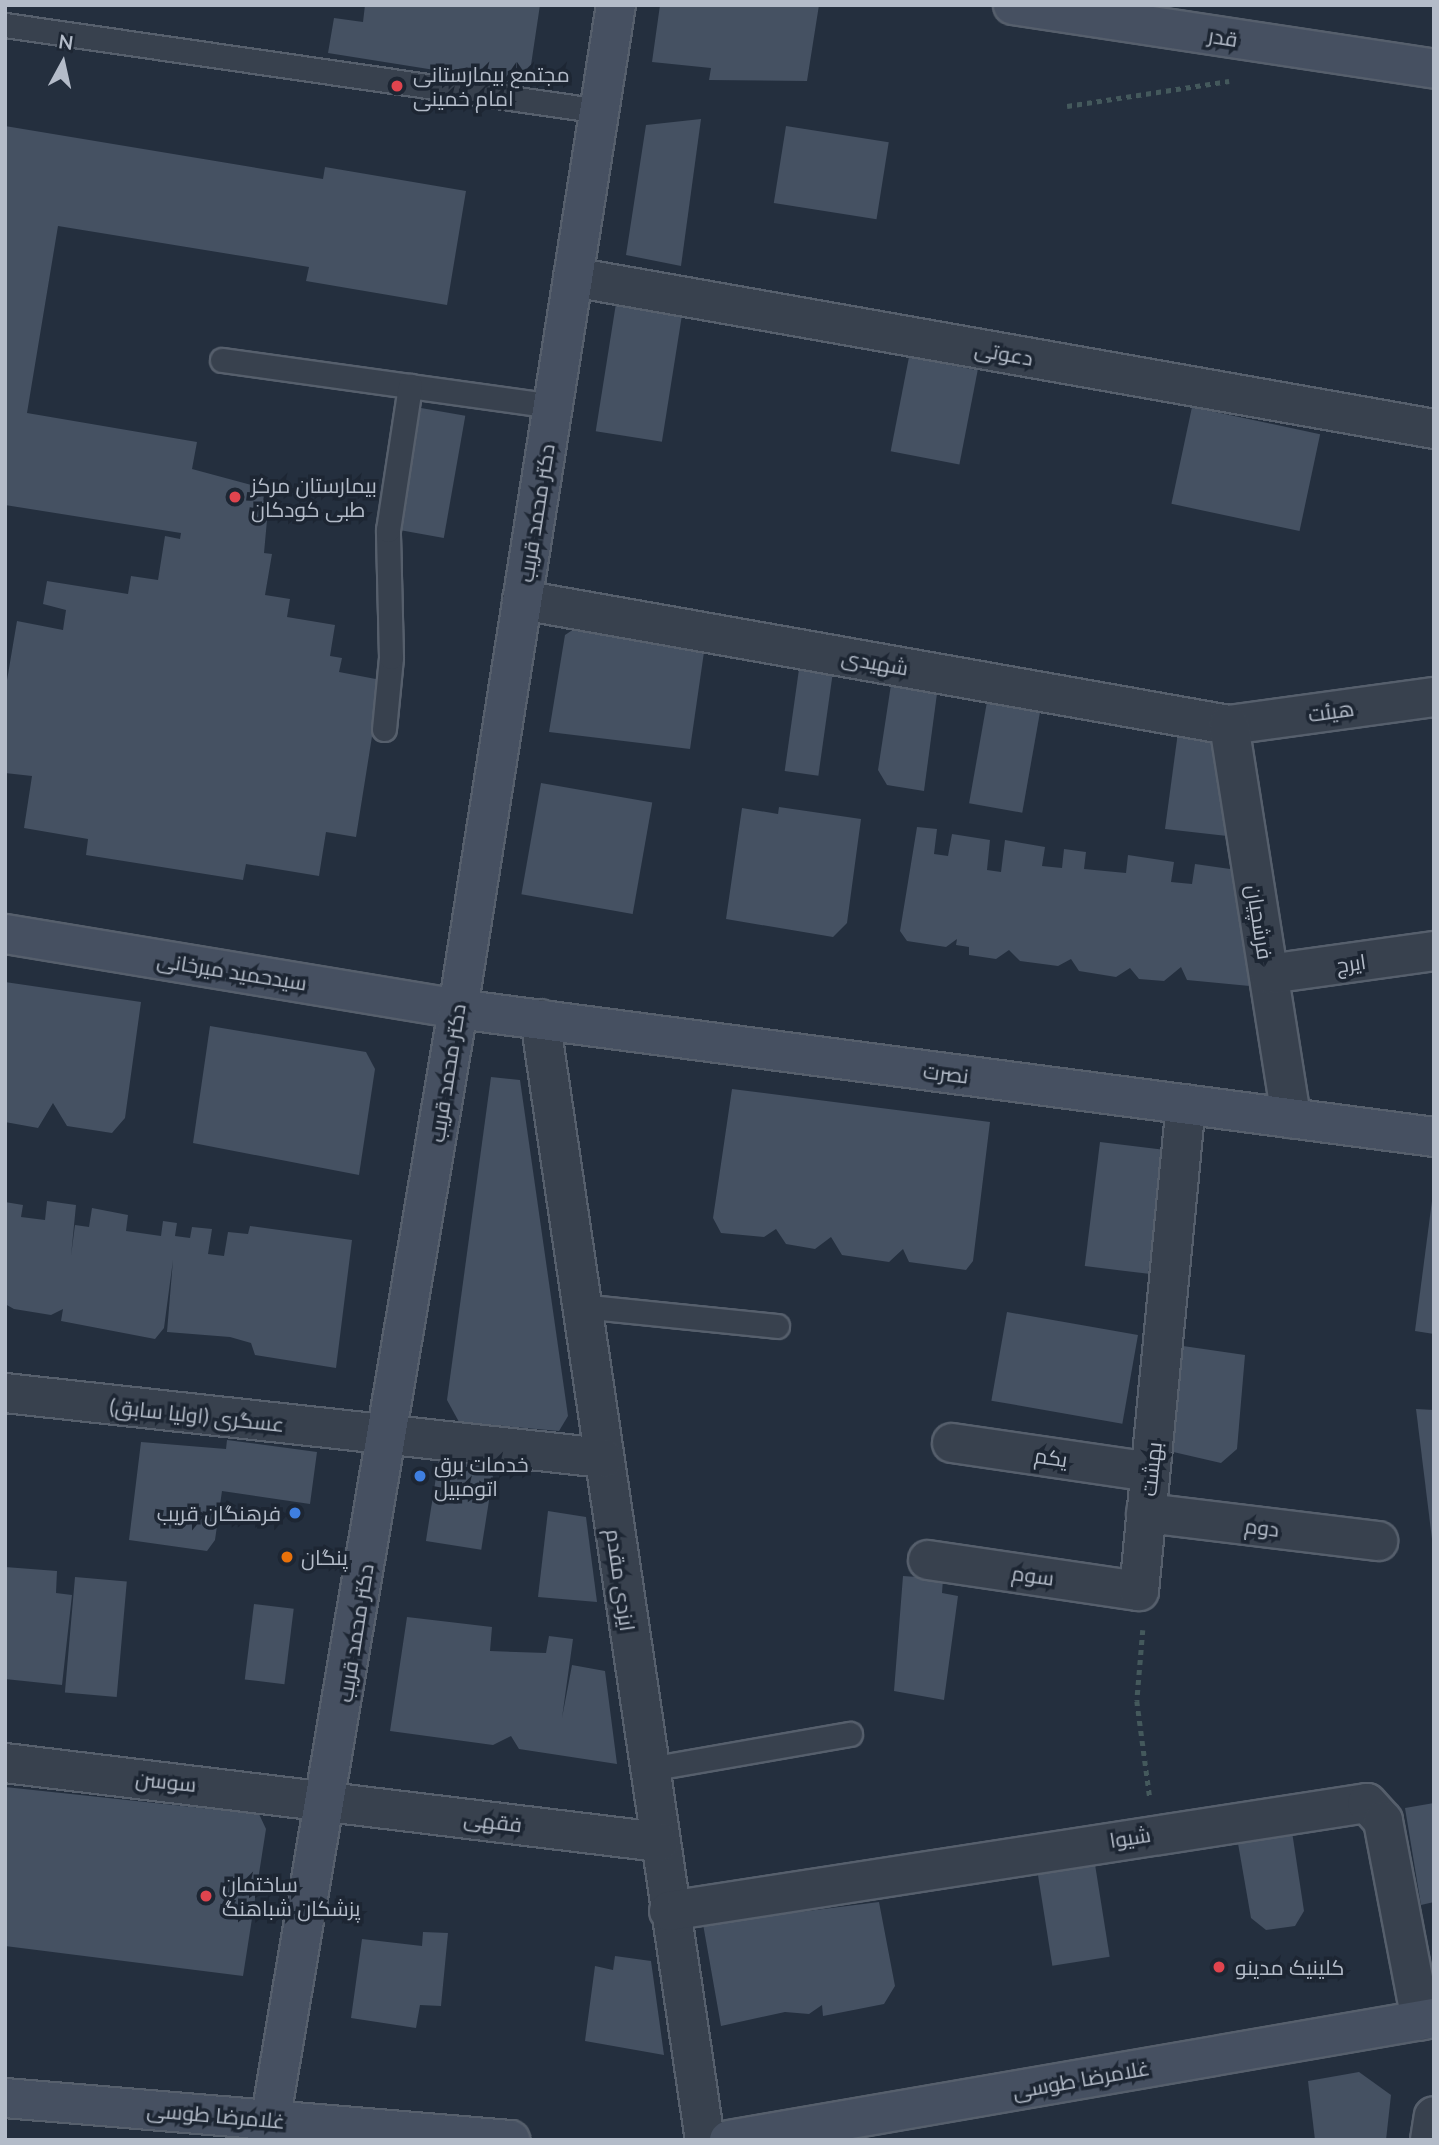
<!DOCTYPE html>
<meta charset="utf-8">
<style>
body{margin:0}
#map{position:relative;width:1439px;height:2145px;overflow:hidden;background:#242f3e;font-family:Lato,Cairo,sans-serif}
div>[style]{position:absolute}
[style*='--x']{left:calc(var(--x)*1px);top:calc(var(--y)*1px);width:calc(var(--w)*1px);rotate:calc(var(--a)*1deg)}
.building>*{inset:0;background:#455162;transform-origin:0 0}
.path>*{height:4.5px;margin-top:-2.25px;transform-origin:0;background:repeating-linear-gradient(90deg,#44595c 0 5px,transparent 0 10px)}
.roads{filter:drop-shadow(2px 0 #565f6c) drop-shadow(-2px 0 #565f6c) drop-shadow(0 2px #565f6c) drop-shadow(0 -2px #565f6c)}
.lane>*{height:23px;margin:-11.5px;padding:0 11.5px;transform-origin:11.5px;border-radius:11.5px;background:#38414e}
.street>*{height:38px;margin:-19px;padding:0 19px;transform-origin:19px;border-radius:19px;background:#38414e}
.secondary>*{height:38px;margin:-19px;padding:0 19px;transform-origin:19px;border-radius:19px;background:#465061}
.dots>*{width:19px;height:19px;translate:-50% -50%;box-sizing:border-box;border:4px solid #1d2633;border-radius:50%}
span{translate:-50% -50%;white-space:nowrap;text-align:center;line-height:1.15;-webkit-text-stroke:7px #1d2633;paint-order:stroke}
.street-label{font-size:21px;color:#b4bcc9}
.poi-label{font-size:21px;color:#b4bcc9}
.left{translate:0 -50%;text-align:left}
.right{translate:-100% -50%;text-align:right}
.frame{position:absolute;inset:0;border:7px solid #b4bcc9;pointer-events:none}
.north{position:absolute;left:28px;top:28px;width:70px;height:70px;-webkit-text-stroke:5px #1d2633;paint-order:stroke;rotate:8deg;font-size:19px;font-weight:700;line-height:28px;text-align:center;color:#b4bcc9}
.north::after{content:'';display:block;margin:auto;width:24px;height:32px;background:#b4bcc9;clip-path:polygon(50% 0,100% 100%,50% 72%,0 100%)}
</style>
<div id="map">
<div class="building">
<div style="clip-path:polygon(365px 5px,540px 5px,528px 85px,328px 53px,334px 18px,363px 22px)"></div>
<div style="clip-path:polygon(660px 5px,819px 5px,807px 81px,709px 80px,711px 68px,652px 62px)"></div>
<div style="clip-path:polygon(701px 119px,681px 266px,626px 255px,646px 125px)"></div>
<div style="clip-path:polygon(5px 126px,323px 179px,325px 167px,466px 191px,447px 305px,306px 281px,309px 267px,58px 226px,27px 413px,197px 442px,192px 469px,262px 488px,268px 509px,264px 553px,272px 554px,265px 595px,290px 599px,287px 617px,335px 625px,330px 656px,342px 658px,339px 672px,381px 680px,356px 837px,326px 832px,319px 876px,246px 864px,243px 880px,86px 855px,88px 839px,24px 828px,32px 776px,5px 773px,5px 692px,17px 621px,63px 630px,66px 610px,43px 604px,47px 581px,128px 594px,131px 576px,158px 580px,165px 536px,180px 539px,181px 533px,5px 505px)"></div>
<div style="left:786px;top:126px;width:104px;height:78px;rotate:9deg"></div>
<div style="left:617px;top:297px;width:67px;height:136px;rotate:9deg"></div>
<div style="left:909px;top:357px;width:70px;height:96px;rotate:11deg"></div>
<div style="left:1192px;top:407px;width:131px;height:99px;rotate:12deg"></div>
<div style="left:421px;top:408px;width:45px;height:124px;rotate:10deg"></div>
<div style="clip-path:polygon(577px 627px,705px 645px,690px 749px,549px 732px,565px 635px)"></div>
<div style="left:800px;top:662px;width:34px;height:110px;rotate:8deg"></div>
<div style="clip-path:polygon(892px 678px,938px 686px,924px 791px,887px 785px,878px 770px)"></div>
<div style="left:988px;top:696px;width:54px;height:109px;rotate:10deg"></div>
<div style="clip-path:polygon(1178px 732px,1215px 737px,1236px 837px,1165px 829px)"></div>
<div style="left:541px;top:783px;width:113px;height:113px;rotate:10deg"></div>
<div style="clip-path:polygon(779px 807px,861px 819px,847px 923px,833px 937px,726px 919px,742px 808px,778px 814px)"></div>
<div style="clip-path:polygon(917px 827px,937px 829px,934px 854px,948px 856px,952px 834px,990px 840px,987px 870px,1001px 872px,1005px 840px,1045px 847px,1042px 866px,1062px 868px,1064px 849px,1086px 852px,1084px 869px,1126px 873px,1128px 855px,1174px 862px,1171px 882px,1192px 884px,1195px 864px,1244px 871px,1260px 987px,1187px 980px,1181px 967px,1164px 981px,1139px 979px,1130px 968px,1116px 977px,1079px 971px,1071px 959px,1058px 966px,1020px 961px,1009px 950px,996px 959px,969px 955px,969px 947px,956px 945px,957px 939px,946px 947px,907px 941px,900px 931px)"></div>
<div style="clip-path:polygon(5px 982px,141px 1002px,125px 1118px,112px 1133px,67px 1126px,53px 1103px,38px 1128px,5px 1122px)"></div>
<div style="clip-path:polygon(210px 1026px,366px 1052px,375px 1069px,359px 1175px,193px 1143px)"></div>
<div style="clip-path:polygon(491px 1077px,520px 1080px,568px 1416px,559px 1431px,459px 1422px,447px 1400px)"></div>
<div style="clip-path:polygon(732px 1089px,990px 1122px,973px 1261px,966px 1270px,909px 1262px,903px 1249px,889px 1262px,842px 1255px,831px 1237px,815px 1249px,786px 1244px,776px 1229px,764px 1237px,721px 1233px,713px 1218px)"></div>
<div style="left:1100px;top:1142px;width:64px;height:125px;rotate:7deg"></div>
<div style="clip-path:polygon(47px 1201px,76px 1205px,71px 1256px,75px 1225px,89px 1227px,92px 1208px,128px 1215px,126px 1231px,161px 1236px,163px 1221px,177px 1223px,175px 1236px,190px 1238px,192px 1227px,212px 1229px,208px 1254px,224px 1256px,228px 1232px,248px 1234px,250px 1226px,352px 1240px,336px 1368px,255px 1355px,251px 1343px,230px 1337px,167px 1332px,173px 1260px,164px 1328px,155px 1339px,61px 1321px,63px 1309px,51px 1315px,14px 1309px,5px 1304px,5px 1202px,23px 1205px,21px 1217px,45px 1220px)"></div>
<div style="clip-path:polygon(1432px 1201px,1434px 1201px,1434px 1334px,1415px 1331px)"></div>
<div style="left:1007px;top:1312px;width:133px;height:90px;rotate:10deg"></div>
<div style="clip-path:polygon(1183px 1346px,1245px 1355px,1237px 1449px,1221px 1463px,1169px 1451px)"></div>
<div style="clip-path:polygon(1416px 1409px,1434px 1410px,1434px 1539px,1432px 1539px)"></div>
<div style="clip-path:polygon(227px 1440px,317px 1452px,310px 1504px,222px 1491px,215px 1540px,207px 1551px,129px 1540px,141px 1442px,226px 1449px)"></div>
<div style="left:440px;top:1452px;width:56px;height:90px;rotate:9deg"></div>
<div style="clip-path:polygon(548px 1511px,586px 1517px,597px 1602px,538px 1597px)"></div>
<div style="clip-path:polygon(5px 1567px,57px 1571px,56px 1593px,72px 1595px,62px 1685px,5px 1679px)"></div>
<div style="clip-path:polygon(903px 1576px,943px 1579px,942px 1593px,958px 1596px,944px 1700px,894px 1691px)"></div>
<div style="left:75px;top:1577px;width:52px;height:116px;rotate:5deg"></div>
<div style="left:254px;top:1604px;width:40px;height:76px;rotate:7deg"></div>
<div style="clip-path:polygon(407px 1617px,492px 1627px,490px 1651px,546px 1653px,549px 1636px,573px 1639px,562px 1718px,572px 1665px,605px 1671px,617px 1764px,519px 1749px,511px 1736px,493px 1745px,390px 1731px)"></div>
<div style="clip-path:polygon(5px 1787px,259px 1814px,266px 1829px,243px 1976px,5px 1946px)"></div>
<div style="clip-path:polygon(1434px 1803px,1434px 1902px,1421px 1905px,1405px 1808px)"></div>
<div style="clip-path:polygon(1291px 1825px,1304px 1911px,1295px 1926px,1266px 1930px,1251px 1918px,1236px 1832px)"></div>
<div style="left:1094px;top:1858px;width:100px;height:58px;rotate:81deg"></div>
<div style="clip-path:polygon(879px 1902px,895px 1986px,884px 2004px,823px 2016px,822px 2005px,809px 2014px,785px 2012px,721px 2026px,703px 1924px)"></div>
<div style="clip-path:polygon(423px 1932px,448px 1933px,441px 2006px,420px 2005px,416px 2028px,351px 2018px,362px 1939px,422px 1946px)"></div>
<div style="clip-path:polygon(615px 1956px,651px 1961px,664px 2055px,585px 2041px,595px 1966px,613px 1970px)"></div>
<div style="clip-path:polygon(1359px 2072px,1391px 2095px,1386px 2140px,1315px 2140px,1308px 2081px)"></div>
</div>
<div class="path">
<div style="--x:1067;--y:106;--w:164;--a:-8.8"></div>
<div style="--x:1143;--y:1630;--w:71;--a:94.8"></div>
<div style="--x:1137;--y:1701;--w:99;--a:82.4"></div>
</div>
<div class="roads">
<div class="lane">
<div style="--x:5;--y:25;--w:601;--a:8.22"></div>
<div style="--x:222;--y:360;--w:334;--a:7.9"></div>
<div style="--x:384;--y:729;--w:72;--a:-84.4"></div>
<div style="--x:391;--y:657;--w:127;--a:-91.4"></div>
<div style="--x:388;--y:530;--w:146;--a:-81.3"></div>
<div style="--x:581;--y:1306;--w:197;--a:5.8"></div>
<div style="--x:649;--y:1769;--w:204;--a:-9.9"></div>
</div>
<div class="street">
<div style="--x:573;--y:277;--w:874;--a:10.01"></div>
<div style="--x:522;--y:600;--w:718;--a:10.03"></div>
<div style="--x:1229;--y:725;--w:207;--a:-7.8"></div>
<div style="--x:1229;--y:725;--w:398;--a:81"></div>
<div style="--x:1269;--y:974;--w:167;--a:-7.9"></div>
<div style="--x:540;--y:1019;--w:1133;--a:81.63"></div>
<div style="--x:5;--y:1393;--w:602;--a:6.2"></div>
<div style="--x:952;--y:1443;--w:200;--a:8.3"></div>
<div style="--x:1146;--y:1513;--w:234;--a:6.9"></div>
<div style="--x:928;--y:1560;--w:213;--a:8.4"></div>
<div style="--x:1139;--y:1591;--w:489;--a:-84.5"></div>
<div style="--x:5;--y:1763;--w:659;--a:6.89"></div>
<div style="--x:669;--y:1911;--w:706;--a:-8.8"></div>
<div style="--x:1367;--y:1803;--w:24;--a:48"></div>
<div style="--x:1383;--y:1821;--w:203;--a:79.2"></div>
<div style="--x:1430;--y:2140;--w:24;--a:-81"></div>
</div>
<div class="secondary">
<div style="--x:1013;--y:5;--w:426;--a:8.6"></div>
<div style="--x:5;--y:934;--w:459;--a:9.4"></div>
<div style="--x:458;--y:1009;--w:984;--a:7.47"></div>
<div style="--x:5;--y:2098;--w:507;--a:4.75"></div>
<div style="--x:267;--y:2140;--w:1147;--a:-80.41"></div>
<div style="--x:458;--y:1009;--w:1016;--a:-81.06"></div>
<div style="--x:729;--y:2140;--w:715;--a:-9.82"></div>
</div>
</div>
<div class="dots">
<div style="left:397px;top:86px;background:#e0444e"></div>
<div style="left:235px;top:497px;background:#e0444e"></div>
<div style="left:420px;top:1476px;background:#3f7fe0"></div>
<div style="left:295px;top:1513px;background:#3f7fe0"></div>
<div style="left:287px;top:1557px;background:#e8710a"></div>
<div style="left:206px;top:1896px;background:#e0444e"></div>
<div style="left:1219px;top:1967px;background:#e0444e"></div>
</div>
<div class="street-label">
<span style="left:1223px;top:37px;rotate:9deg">قدر</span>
<span style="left:1004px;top:353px;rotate:10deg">دعوتی</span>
<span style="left:536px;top:513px;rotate:-81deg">دکتر محمد قریب</span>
<span style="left:875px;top:662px;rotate:10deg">شهیدی</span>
<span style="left:1331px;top:711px;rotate:-8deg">هیئت</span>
<span style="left:1260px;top:922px;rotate:81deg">فرشچیان</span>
<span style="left:1351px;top:963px;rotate:-8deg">ایرج</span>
<span style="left:232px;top:971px;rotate:9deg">سیدحمید میرخانی</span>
<span style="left:447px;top:1073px;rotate:-81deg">دکتر محمد قریب</span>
<span style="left:946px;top:1073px;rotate:7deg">نصرت</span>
<span style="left:197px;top:1415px;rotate:6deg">عسگری (اولیا سابق)</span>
<span style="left:1051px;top:1457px;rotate:8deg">یکم</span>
<span style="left:1151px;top:1469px;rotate:-84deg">بهشت</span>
<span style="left:1262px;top:1527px;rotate:7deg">دوم</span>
<span style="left:1033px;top:1575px;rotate:8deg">سوم</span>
<span style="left:621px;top:1580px;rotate:82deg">ایزدی مقدم</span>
<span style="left:355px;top:1633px;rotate:-81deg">دکتر محمد قریب</span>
<span style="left:166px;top:1781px;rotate:6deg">سوسن</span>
<span style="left:493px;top:1821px;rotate:7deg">فقهی</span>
<span style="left:1130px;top:1837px;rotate:-9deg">شیوا</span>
<span style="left:1081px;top:2079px;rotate:-10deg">غلامرضا طوسی</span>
<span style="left:216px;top:2115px;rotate:5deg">غلامرضا طوسی</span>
</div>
<div class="poi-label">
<span class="left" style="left:413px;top:86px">مجتمع بیمارستانی<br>امام خمینی</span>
<span class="left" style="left:251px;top:497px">بیمارستان مرکز<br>طبی کودکان</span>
<span class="left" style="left:434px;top:1476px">خدمات برق<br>اتومبیل</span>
<span class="right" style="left:281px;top:1513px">فرهنگان قریب</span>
<span class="left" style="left:301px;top:1557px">پنگان</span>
<span class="left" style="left:222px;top:1896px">ساختمان<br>پزشکان شباهنگ</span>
<span class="left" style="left:1235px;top:1967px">کلینیک مدینو</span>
</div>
<div class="frame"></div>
<div class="north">N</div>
</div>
